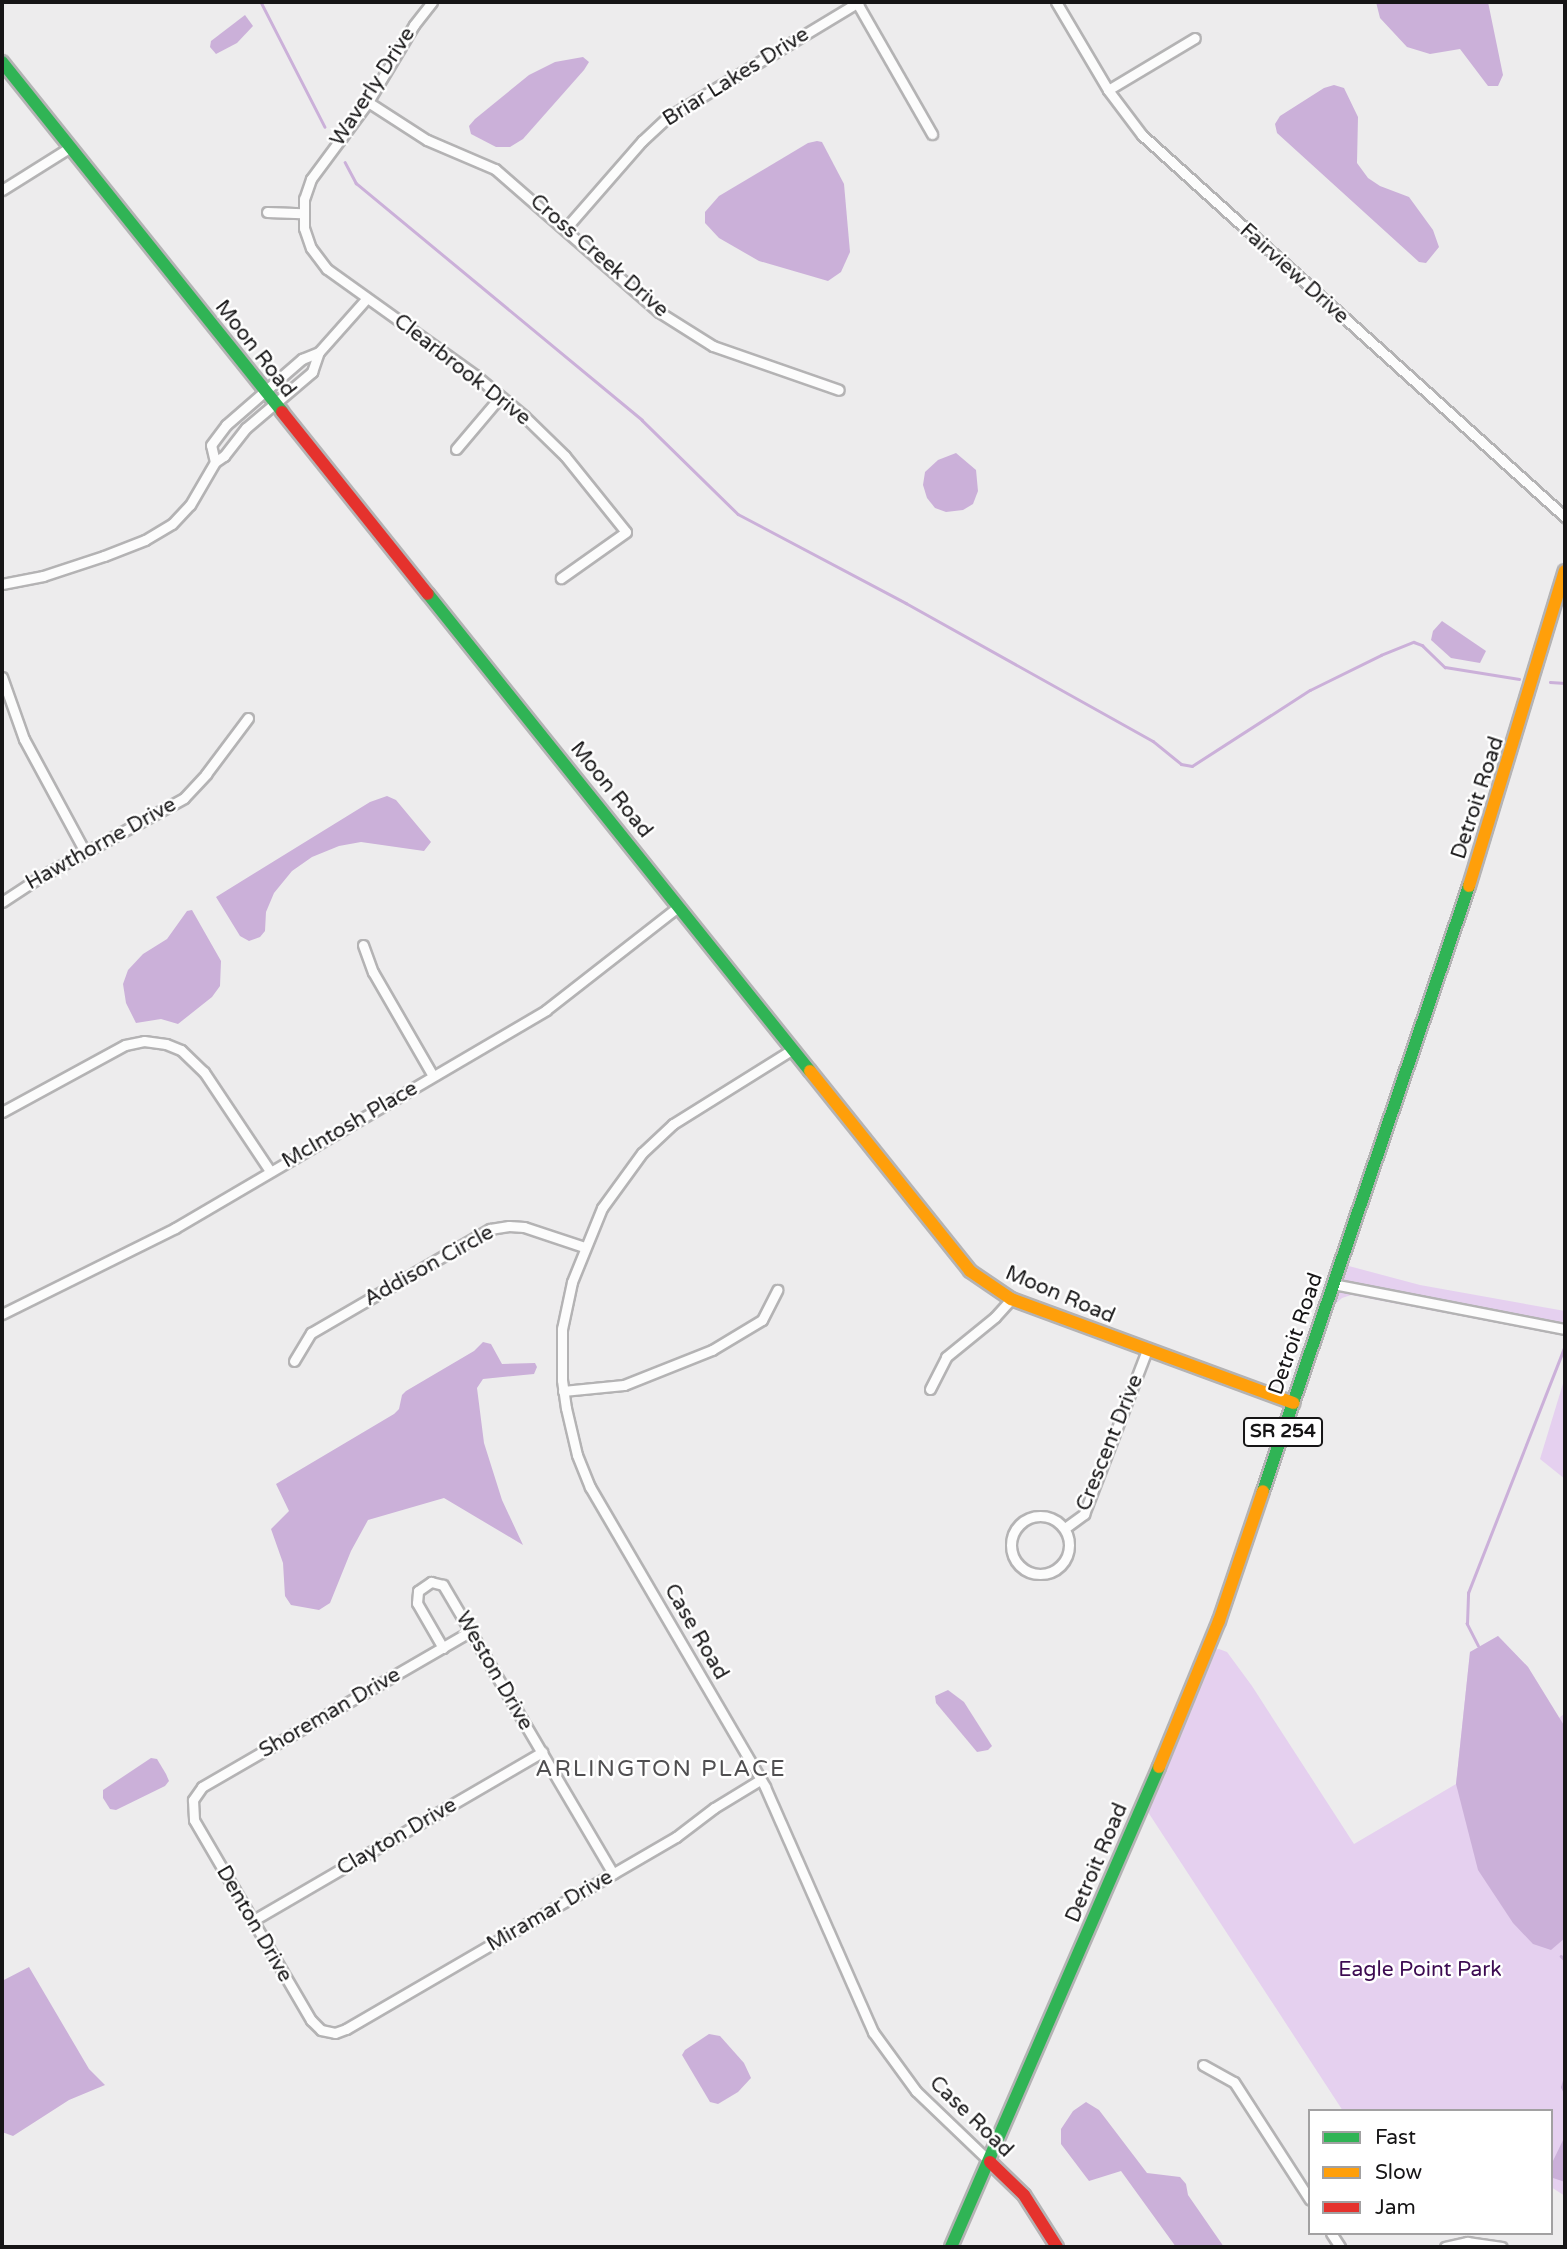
<!DOCTYPE html>
<style>
body{margin:0}
#map{position:relative;width:1567px;height:2249px;overflow:hidden;background:#edeced;font-family:"Varela Round",sans-serif}
div>[style]{position:absolute}
[style*='--x']{left:calc(var(--x)*1px);top:calc(var(--y)*1px);width:calc(var(--w)*1px);rotate:calc(var(--a)*1deg)}
.green>*{inset:0;background:#e5d0ef}
.water>*{inset:0;background:#cbb0d9}
.stream>*{height:2.5px;margin:-1.25px;padding:0 1.25px;transform-origin:1.25px;border-radius:1.25px;background:#cbb0d9}
.roads{filter:drop-shadow(2px 0 #b4b3b4) drop-shadow(-2px 0 #b4b3b4) drop-shadow(0 2px #b4b3b4) drop-shadow(0 -2px #b4b3b4)}
.street>*{height:9px;margin:-4.5px;padding:0 4.5px;transform-origin:4.5px;border-radius:4.5px;background:#fcfcfc}
.street>.ring{margin:-4.5px;padding:0;box-sizing:content-box;background:none;border:9px solid #fcfcfc;border-radius:50%}
.fast>*{height:12px;margin:-6px;padding:0 6px;transform-origin:6px;border-radius:6px;background:#30b455}
.slow>*{height:12px;margin:-6px;padding:0 6px;transform-origin:6px;border-radius:6px;background:#ff9f0a}
.jam>*{height:12px;margin:-6px;padding:0 6px;transform-origin:6px;border-radius:6px;background:#e5322d}
span{translate:-50% -50%;white-space:nowrap;text-align:center;line-height:1.15;-webkit-text-stroke:5px #fff;paint-order:stroke}
.shield-label span{padding:2px 5px;background:#fff;border:2px solid;border-radius:5px;-webkit-text-stroke-width:0}
.shield-label{font-size:19px;color:#161516;font-weight:700}
.street-label{font-size:21px;color:#161516}
.park-label{font-size:21px;color:#3d0b52}
.neighbourhood-label{font-size:23px;color:#504f51;letter-spacing:2px}
.frame{position:absolute;inset:0;border:4px solid #161516;pointer-events:none}
.legend{position:absolute;left:1308px;top:2109px;width:245px;height:126px;box-sizing:border-box;background:#fff;border:2px solid #a2a1a2;margin:0;padding:9px 12px;list-style:none;font-size:21px;color:#161516}
.legend li{display:flex;align-items:center;gap:14px;height:35px}
.legend b{width:35px;border:2px solid #a2a1a2}
</style>
<div id="map">
<div class="green">
<div style="clip-path:polygon(1345px 1265px,1420px 1285px,1565px 1311px,1565px 1336px,1351px 1295px,1342px 1298px,1332px 1307px)"></div>
<div style="clip-path:polygon(1565px 1377px,1565px 1479px,1540px 1459px)"></div>
<div style="clip-path:polygon(1498px 1636px,1528px 1667px,1559px 1718px,1565px 1713px,1565px 2196px,1551px 2187px,1551px 2111px,1343px 2111px,1146px 1809px,1213px 1650px,1219px 1649px,1227px 1652px,1252px 1686px,1354px 1844px,1456px 1784px,1470px 1652px)"></div>
</div>
<div class="water">
<div style="clip-path:polygon(1376px 2px,1488px 2px,1503px 75px,1498px 86px,1488px 86px,1460px 49px,1430px 54px,1407px 47px,1380px 18px)"></div>
<div style="clip-path:polygon(245px 15px,253px 26px,237px 43px,216px 54px,210px 47px,211px 41px)"></div>
<div style="clip-path:polygon(583px 57px,589px 62px,584px 70px,523px 139px,510px 147px,496px 147px,471px 134px,469px 126px,475px 119px,529px 75px,555px 62px)"></div>
<div style="clip-path:polygon(1334px 85px,1344px 88px,1358px 117px,1357px 163px,1368px 178px,1380px 186px,1409px 197px,1433px 230px,1439px 247px,1426px 263px,1419px 262px,1277px 133px,1275px 124px,1280px 116px,1324px 88px)"></div>
<div style="clip-path:polygon(817px 141px,822px 142px,844px 184px,850px 252px,841px 272px,828px 281px,759px 261px,719px 238px,705px 223px,705px 212px,719px 196px,808px 143px)"></div>
<div style="clip-path:polygon(956px 453px,976px 470px,978px 491px,973px 504px,963px 510px,946px 512px,935px 508px,927px 498px,923px 485px,925px 472px,938px 460px)"></div>
<div style="clip-path:polygon(1442px 621px,1486px 651px,1480px 663px,1451px 658px,1431px 640px,1433px 631px)"></div>
<div style="clip-path:polygon(387px 796px,396px 800px,431px 842px,424px 851px,361px 842px,339px 846px,312px 857px,292px 871px,274px 893px,266px 912px,265px 931px,260px 937px,249px 941px,240px 936px,216px 897px,370px 802px)"></div>
<div style="clip-path:polygon(192px 910px,221px 961px,220px 986px,212px 997px,178px 1024px,161px 1019px,136px 1023px,126px 1003px,123px 984px,128px 970px,143px 954px,167px 939px,187px 911px)"></div>
<div style="clip-path:polygon(483px 1342px,491px 1344px,502px 1364px,535px 1363px,537px 1367px,534px 1374px,483px 1379px,477px 1388px,484px 1443px,502px 1500px,523px 1545px,444px 1498px,368px 1520px,351px 1551px,330px 1603px,319px 1610px,291px 1605px,285px 1596px,283px 1563px,271px 1529px,289px 1511px,276px 1484px,394px 1414px,399px 1409px,402px 1395px,406px 1391px,474px 1351px)"></div>
<div style="clip-path:polygon(1498px 1636px,1528px 1667px,1565px 1727px,1565px 1938px,1551px 1950px,1533px 1944px,1513px 1923px,1478px 1870px,1456px 1784px,1470px 1652px)"></div>
<div style="clip-path:polygon(948px 1690px,964px 1702px,992px 1746px,988px 1750px,977px 1752px,936px 1703px,935px 1696px)"></div>
<div style="clip-path:polygon(151px 1758px,157px 1759px,166px 1774px,169px 1781px,165px 1786px,116px 1810px,110px 1809px,103px 1798px,103px 1790px)"></div>
<div style="clip-path:polygon(29px 1967px,89px 2069px,105px 2085px,69px 2100px,13px 2136px,2px 2132px,2px 1981px)"></div>
<div style="clip-path:polygon(709px 2034px,720px 2036px,744px 2063px,751px 2078px,738px 2092px,718px 2104px,710px 2102px,682px 2055px,685px 2050px)"></div>
<div style="clip-path:polygon(1086px 2102px,1099px 2110px,1147px 2173px,1180px 2177px,1186px 2184px,1188px 2195px,1224px 2247px,1176px 2247px,1121px 2171px,1089px 2181px,1061px 2144px,1061px 2129px,1073px 2111px)"></div>
<div style="clip-path:polygon(1565px 2136px,1565px 2182px,1553px 2178px,1551px 2173px,1551px 2165px)"></div>
</div>
<div class="stream">
<div style="--x:261;--y:2;--w:140;--a:62.9"></div>
<div style="--x:345;--y:162;--w:24;--a:62"></div>
<div style="--x:356;--y:183;--w:371;--a:39.6"></div>
<div style="--x:642;--y:420;--w:134;--a:44.4"></div>
<div style="--x:738;--y:514;--w:190;--a:27.9"></div>
<div style="--x:906;--y:603;--w:283;--a:29.2"></div>
<div style="--x:1153;--y:741;--w:36;--a:39"></div>
<div style="--x:1181;--y:764;--w:11;--a:10"></div>
<div style="--x:1192;--y:766;--w:140;--a:-32.8"></div>
<div style="--x:1310;--y:690;--w:79;--a:-26.2"></div>
<div style="--x:1381;--y:655;--w:35;--a:-22"></div>
<div style="--x:1414;--y:642;--w:9;--a:21"></div>
<div style="--x:1422;--y:645;--w:32;--a:44"></div>
<div style="--x:1445;--y:667;--w:75;--a:9.2"></div>
<div style="--x:1550;--y:682;--w:15;--a:4"></div>
<div style="--x:1478;--y:1646;--w:25;--a:-117"></div>
<div style="--x:1467;--y:1624;--w:31;--a:-88"></div>
<div style="--x:1468;--y:1593;--w:265;--a:-68.6"></div>
<div style="--x:1561;--y:1956;--w:6;--a:45"></div>
<div style="--x:1564;--y:2091;--w:4;--a:-117"></div>
<div style="--x:1562;--y:2087;--w:10;--a:-73"></div>
</div>
<div class="roads">
<div class="street">
<div style="--x:432;--y:2;--w:29;--a:128"></div>
<div style="--x:414;--y:25;--w:90;--a:120.9"></div>
<div style="--x:368;--y:102;--w:96;--a:126.5"></div>
<div style="--x:311;--y:179;--w:21;--a:109"></div>
<div style="--x:304;--y:199;--w:29;--a:90"></div>
<div style="--x:304;--y:228;--w:21;--a:71"></div>
<div style="--x:311;--y:248;--w:26;--a:53"></div>
<div style="--x:327;--y:269;--w:182;--a:35.6"></div>
<div style="--x:475;--y:375;--w:64;--a:39.9"></div>
<div style="--x:524;--y:416;--w:57;--a:44.3"></div>
<div style="--x:565;--y:456;--w:97;--a:51.2"></div>
<div style="--x:626;--y:532;--w:80;--a:144.7"></div>
<div style="--x:1056;--y:2;--w:102;--a:59.4"></div>
<div style="--x:1108;--y:90;--w:56;--a:52.9"></div>
<div style="--x:1142;--y:135;--w:570;--a:42.08"></div>
<div style="--x:857;--y:3;--w:151;--a:60.2"></div>
<div style="--x:1108;--y:90;--w:101;--a:-30.9"></div>
<div style="--x:368;--y:102;--w:70;--a:32.8"></div>
<div style="--x:427;--y:140;--w:74;--a:23.1"></div>
<div style="--x:495;--y:169;--w:218;--a:41.1"></div>
<div style="--x:659;--y:312;--w:64;--a:32.2"></div>
<div style="--x:713;--y:346;--w:133;--a:19.2"></div>
<div style="--x:2;--y:190;--w:79;--a:-32.1"></div>
<div style="--x:267;--y:212;--w:35;--a:2"></div>
<div style="--x:566;--y:228;--w:116;--a:-48.9"></div>
<div style="--x:642;--y:141;--w:35;--a:-43"></div>
<div style="--x:668;--y:117;--w:223;--a:-31.1"></div>
<div style="--x:456;--y:449;--w:68;--a:-49.8"></div>
<div style="--x:215;--y:462;--w:17;--a:-103"></div>
<div style="--x:211;--y:445;--w:25;--a:-53"></div>
<div style="--x:226;--y:425;--w:101;--a:-41"></div>
<div style="--x:302;--y:359;--w:18;--a:-22"></div>
<div style="--x:2;--y:584;--w:42;--a:-11"></div>
<div style="--x:43;--y:576;--w:64;--a:-18.2"></div>
<div style="--x:104;--y:556;--w:44;--a:-21.3"></div>
<div style="--x:145;--y:540;--w:31;--a:-31"></div>
<div style="--x:172;--y:524;--w:26;--a:-47"></div>
<div style="--x:190;--y:505;--w:50;--a:-59.8"></div>
<div style="--x:215;--y:462;--w:11;--a:-34"></div>
<div style="--x:224;--y:456;--w:36;--a:-52"></div>
<div style="--x:246;--y:428;--w:87;--a:-40.3"></div>
<div style="--x:312;--y:372;--w:21;--a:-71"></div>
<div style="--x:319;--y:352;--w:72;--a:-48.4"></div>
<div style="--x:2;--y:677;--w:66;--a:70.5"></div>
<div style="--x:24;--y:739;--w:128;--a:61.6"></div>
<div style="--x:2;--y:902;--w:45;--a:-33.3"></div>
<div style="--x:40;--y:877;--w:164;--a:-28.7"></div>
<div style="--x:184;--y:798;--w:33;--a:-47"></div>
<div style="--x:206;--y:774;--w:70;--a:-53.1"></div>
<div style="--x:363;--y:945;--w:29;--a:70"></div>
<div style="--x:373;--y:972;--w:120;--a:60"></div>
<div style="--x:793;--y:1049;--w:142;--a:148"></div>
<div style="--x:673;--y:1124;--w:42;--a:136.9"></div>
<div style="--x:642;--y:1153;--w:68;--a:126"></div>
<div style="--x:602;--y:1208;--w:80;--a:112.1"></div>
<div style="--x:572;--y:1282;--w:48;--a:102"></div>
<div style="--x:562;--y:1329;--w:51;--a:90"></div>
<div style="--x:562;--y:1380;--w:28;--a:82"></div>
<div style="--x:566;--y:1408;--w:48;--a:76.8"></div>
<div style="--x:577;--y:1455;--w:35;--a:68"></div>
<div style="--x:590;--y:1487;--w:347;--a:59.7"></div>
<div style="--x:765;--y:1787;--w:268;--a:66.2"></div>
<div style="--x:873;--y:2032;--w:73;--a:53.9"></div>
<div style="--x:916;--y:2091;--w:103;--a:43.8"></div>
<div style="--x:2;--y:1112;--w:140;--a:-28.6"></div>
<div style="--x:125;--y:1045;--w:19;--a:-12"></div>
<div style="--x:144;--y:1041;--w:22;--a:8"></div>
<div style="--x:166;--y:1044;--w:16;--a:22"></div>
<div style="--x:181;--y:1050;--w:32;--a:44"></div>
<div style="--x:204;--y:1072;--w:119;--a:56.3"></div>
<div style="--x:1333;--y:1284;--w:236;--a:11"></div>
<div style="--x:2;--y:1314;--w:193;--a:-26.4"></div>
<div style="--x:175;--y:1228;--w:430;--a:-30.4"></div>
<div style="--x:546;--y:1010;--w:169;--a:-38"></div>
<div style="--x:294;--y:1361;--w:33;--a:-59"></div>
<div style="--x:311;--y:1333;--w:207;--a:-30.2"></div>
<div style="--x:490;--y:1229;--w:19;--a:-9"></div>
<div style="--x:509;--y:1226;--w:15;--a:4"></div>
<div style="--x:524;--y:1227;--w:63;--a:18.4"></div>
<div style="--x:930;--y:1389;--w:36;--a:-63"></div>
<div style="--x:946;--y:1357;--w:63;--a:-39.2"></div>
<div style="--x:995;--y:1317;--w:24;--a:-48"></div>
<div style="--x:563;--y:1391;--w:61;--a:-5.6"></div>
<div style="--x:624;--y:1385;--w:95;--a:-21.7"></div>
<div style="--x:712;--y:1350;--w:58;--a:-31"></div>
<div style="--x:762;--y:1320;--w:34;--a:-63"></div>
<div class="ring" style="left:1011px;top:1516px;width:49px;height:49px"></div>
<div style="--x:1065;--y:1528;--w:24;--a:-36"></div>
<div style="--x:1084;--y:1514;--w:176;--a:-69"></div>
<div style="--x:471;--y:1631;--w:311;--a:149.9"></div>
<div style="--x:202;--y:1787;--w:16;--a:125"></div>
<div style="--x:193;--y:1800;--w:20;--a:87"></div>
<div style="--x:194;--y:1820;--w:232;--a:59.7"></div>
<div style="--x:311;--y:2020;--w:14;--a:45"></div>
<div style="--x:321;--y:2030;--w:14;--a:12"></div>
<div style="--x:335;--y:2033;--w:12;--a:-20"></div>
<div style="--x:346;--y:2029;--w:382;--a:-30.2"></div>
<div style="--x:676;--y:1837;--w:48;--a:-37.3"></div>
<div style="--x:714;--y:1808;--w:54;--a:-31.3"></div>
<div style="--x:443;--y:1648;--w:52;--a:-120"></div>
<div style="--x:417;--y:1603;--w:12;--a:-85"></div>
<div style="--x:418;--y:1591;--w:16;--a:-35"></div>
<div style="--x:431;--y:1582;--w:12;--a:14"></div>
<div style="--x:443;--y:1585;--w:335;--a:59.5"></div>
<div style="--x:252;--y:1921;--w:336;--a:-30.2"></div>
<div style="--x:1203;--y:2065;--w:35;--a:29"></div>
<div style="--x:1234;--y:2082;--w:140;--a:57.2"></div>
<div style="--x:1331;--y:2233;--w:17;--a:57"></div>
<div style="--x:1445;--y:2247;--w:23;--a:-13"></div>
<div style="--x:1467;--y:2242;--w:35;--a:8"></div>
</div>
<div class="fast">
<div style="--x:2;--y:62;--w:448;--a:51.3"></div>
<div style="--x:428;--y:594;--w:611;--a:51.31"></div>
<div style="--x:1263;--y:1491;--w:639;--a:-71.2"></div>
<div style="--x:951;--y:2247;--w:523;--a:-66.57"></div>
</div>
<div class="slow">
<div style="--x:1469;--y:886;--w:329;--a:-73.1"></div>
<div style="--x:810;--y:1071;--w:256;--a:51.3"></div>
<div style="--x:970;--y:1271;--w:50;--a:34.3"></div>
<div style="--x:1011;--y:1299;--w:301;--a:20.2"></div>
<div style="--x:1159;--y:1767;--w:158;--a:-67.7"></div>
<div style="--x:1219;--y:1621;--w:137;--a:-71.3"></div>
</div>
<div class="jam">
<div style="--x:282;--y:412;--w:233;--a:51.3"></div>
<div style="--x:990;--y:2162;--w:47;--a:44.1"></div>
<div style="--x:1024;--y:2195;--w:62;--a:57.6"></div>
</div>
</div>
<div class="shield-label">
<span style="left:1283px;top:1432px">SR 254</span>
</div>
<div class="street-label">
<span style="left:736px;top:77px;rotate:-32deg">Briar Lakes Drive</span>
<span style="left:373px;top:87px;rotate:-57deg">Waverly Drive</span>
<span style="left:599px;top:256px;rotate:41deg">Cross Creek Drive</span>
<span style="left:1294px;top:274px;rotate:42deg">Fairview Drive</span>
<span style="left:255px;top:349px;rotate:52deg">Moon Road</span>
<span style="left:462px;top:370px;rotate:38deg">Clearbrook Drive</span>
<span style="left:611px;top:790px;rotate:51deg">Moon Road</span>
<span style="left:1478px;top:798px;rotate:-72deg">Detroit Road</span>
<span style="left:101px;top:844px;rotate:-29deg">Hawthorne Drive</span>
<span style="left:350px;top:1125px;rotate:-30deg">McIntosh Place</span>
<span style="left:429px;top:1266px;rotate:-29deg">Addison Circle</span>
<span style="left:1060px;top:1295px;rotate:23deg">Moon Road</span>
<span style="left:1296px;top:1334px;rotate:-71deg">Detroit Road</span>
<span style="left:1110px;top:1443px;rotate:-68deg">Crescent Drive</span>
<span style="left:696px;top:1632px;rotate:60deg">Case Road</span>
<span style="left:494px;top:1671px;rotate:60deg">Weston Drive</span>
<span style="left:330px;top:1713px;rotate:-30deg">Shoreman Drive</span>
<span style="left:397px;top:1837px;rotate:-30deg">Clayton Drive</span>
<span style="left:1097px;top:1863px;rotate:-67deg">Detroit Road</span>
<span style="left:550px;top:1911px;rotate:-30deg">Miramar Drive</span>
<span style="left:254px;top:1924px;rotate:60deg">Denton Drive</span>
<span style="left:971px;top:2117px;rotate:44deg">Case Road</span>
</div>
<div class="park-label">
<span style="left:1420px;top:1970px">Eagle Point Park</span>
</div>
<div class="neighbourhood-label">
<span style="left:661px;top:1769px">ARLINGTON PLACE</span>
</div>
<div class="frame"></div>
<ul class="legend">
<li><b style="height:9px;background:#30b455"></b>Fast</li>
<li><b style="height:9px;background:#ff9f0a"></b>Slow</li>
<li><b style="height:9px;background:#e5322d"></b>Jam</li>
</ul>
</div>
